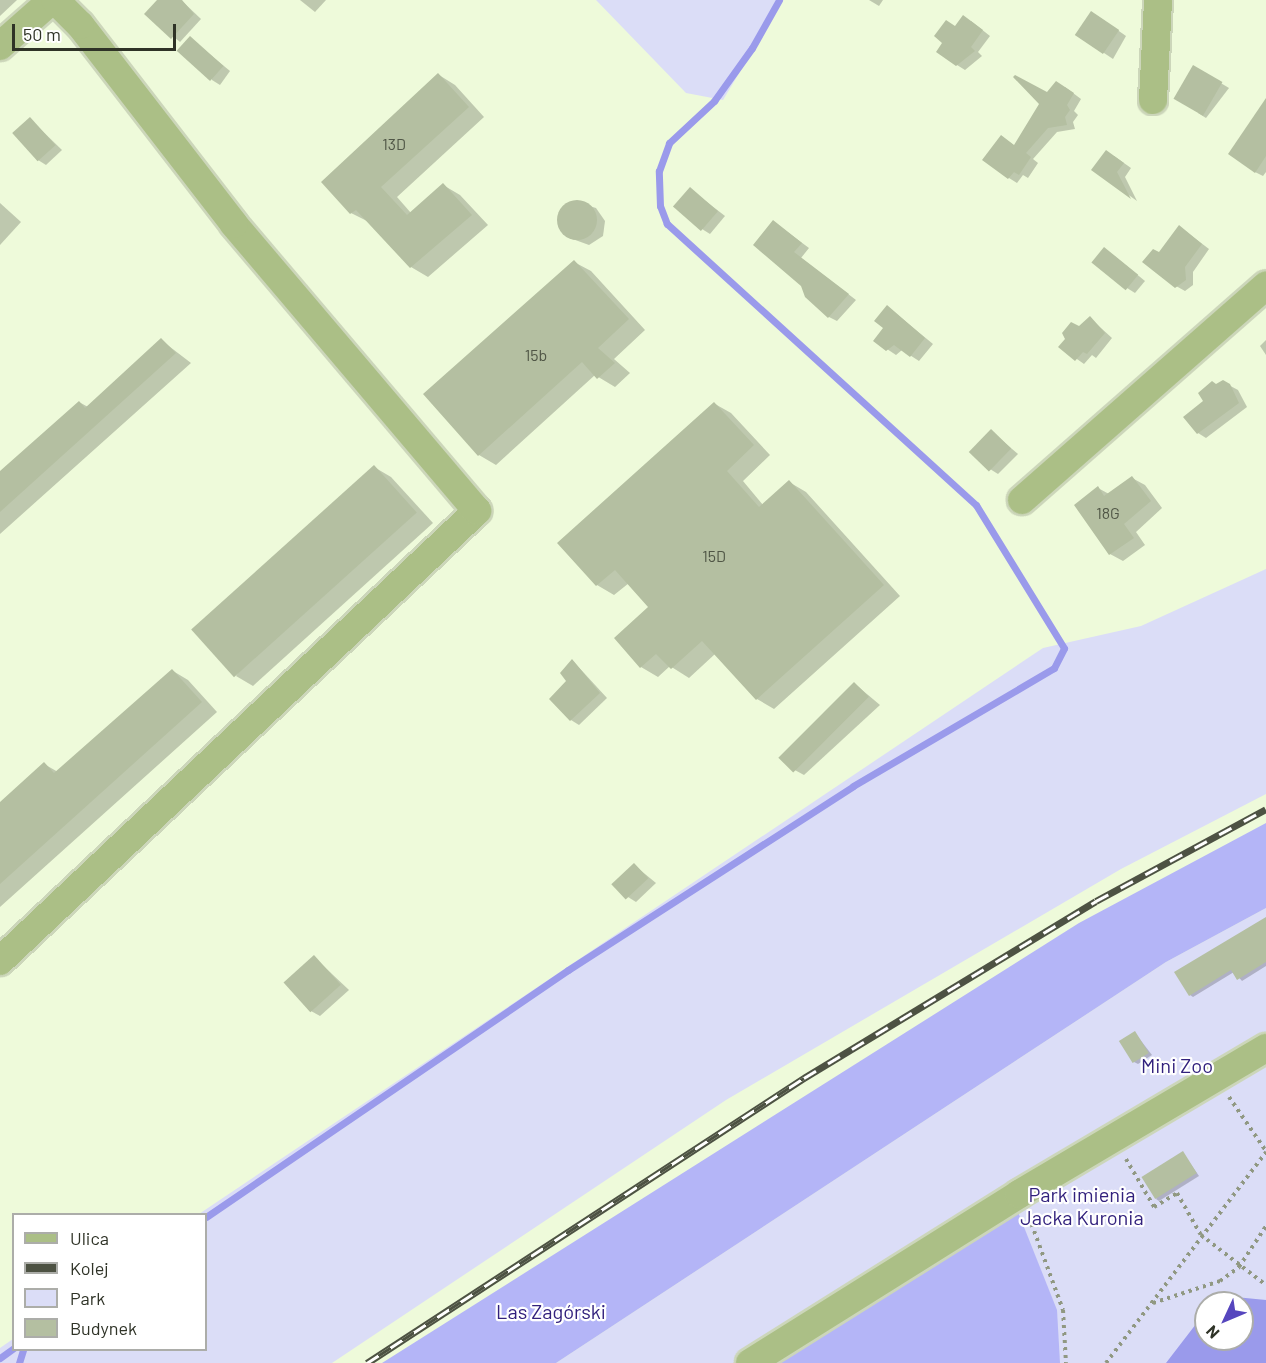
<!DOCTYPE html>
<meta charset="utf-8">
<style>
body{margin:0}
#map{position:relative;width:1266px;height:1363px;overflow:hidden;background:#eefada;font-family:Barlow,sans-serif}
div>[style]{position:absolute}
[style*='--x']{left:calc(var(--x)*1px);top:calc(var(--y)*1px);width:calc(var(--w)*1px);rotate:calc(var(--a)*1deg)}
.green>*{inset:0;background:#dbddf7}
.forest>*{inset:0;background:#b4b5f7}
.water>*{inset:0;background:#9a9aeb}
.shadow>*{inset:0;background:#0003}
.stream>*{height:7px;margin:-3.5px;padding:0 3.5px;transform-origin:3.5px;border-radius:3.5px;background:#9a9aeb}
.building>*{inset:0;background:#b4bfa1;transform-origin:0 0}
.round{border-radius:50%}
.path>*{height:4px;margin-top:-2px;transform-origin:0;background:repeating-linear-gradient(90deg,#909882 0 3px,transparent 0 7.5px)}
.roads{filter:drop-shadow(2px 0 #ccd6ba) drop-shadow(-2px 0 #ccd6ba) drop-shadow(0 2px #ccd6ba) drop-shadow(0 -2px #ccd6ba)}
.minor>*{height:28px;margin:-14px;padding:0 14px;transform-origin:14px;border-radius:14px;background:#abbf86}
.rail>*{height:7px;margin-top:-3.5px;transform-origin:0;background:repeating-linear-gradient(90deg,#fff 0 14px,#4d5243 0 28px);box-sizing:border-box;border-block:2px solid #4d5243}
span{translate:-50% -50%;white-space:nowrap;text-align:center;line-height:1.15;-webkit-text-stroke:4.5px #fff;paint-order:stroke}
.number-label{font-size:16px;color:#505646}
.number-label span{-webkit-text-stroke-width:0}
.park-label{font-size:20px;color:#32217d}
.legend{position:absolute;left:12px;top:1213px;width:195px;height:138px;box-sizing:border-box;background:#fff;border:2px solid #acada9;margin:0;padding:8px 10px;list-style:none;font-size:18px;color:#2f3327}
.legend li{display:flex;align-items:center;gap:12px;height:30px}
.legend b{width:30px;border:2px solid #acada9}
.north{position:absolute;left:1194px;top:1291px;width:60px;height:60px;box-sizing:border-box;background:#fff;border:2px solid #acada9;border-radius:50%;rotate:226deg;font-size:16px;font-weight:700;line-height:24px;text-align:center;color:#2f3327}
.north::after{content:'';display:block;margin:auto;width:21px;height:27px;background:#5646be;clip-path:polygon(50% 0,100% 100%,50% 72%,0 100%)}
.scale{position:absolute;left:12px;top:24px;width:164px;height:27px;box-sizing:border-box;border:3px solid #2f3327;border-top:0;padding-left:8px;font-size:18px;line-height:21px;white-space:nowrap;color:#2f3327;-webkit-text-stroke:4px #fff;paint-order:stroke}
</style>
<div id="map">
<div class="green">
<div style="clip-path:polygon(596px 0,783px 0,723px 100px,686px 93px)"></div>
<div style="clip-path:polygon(1266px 569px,1266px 794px,1121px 869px,726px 1100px,332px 1363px,0 1363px,0 1348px,13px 1339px,14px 1350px,206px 1350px,206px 1214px,199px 1214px,1043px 648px,1141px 626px)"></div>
<div style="clip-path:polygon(evenodd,1266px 908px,1266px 1363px,556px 1363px,1166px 962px,1266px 908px,1206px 1303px,1242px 1303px,1242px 1339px,1206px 1339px,1206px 1303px)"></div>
</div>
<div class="forest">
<div style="clip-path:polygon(1266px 823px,1266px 908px,1166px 962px,556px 1363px,382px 1363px,1079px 923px)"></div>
<div style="clip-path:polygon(1018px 1212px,1057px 1310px,1060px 1363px,777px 1363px)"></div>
</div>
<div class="water">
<div style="clip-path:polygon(1225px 1296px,1266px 1300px,1266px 1363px,1166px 1363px,1206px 1311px,1206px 1339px,1242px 1339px,1242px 1303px,1213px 1303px)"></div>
</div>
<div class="shadow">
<div style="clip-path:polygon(0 0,17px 0,0 16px)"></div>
<div style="clip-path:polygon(159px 0,181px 0,201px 19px,180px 42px,146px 14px)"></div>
<div style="clip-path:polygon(300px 0,326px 0,315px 12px)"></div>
<div style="clip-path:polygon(869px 0,883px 0,879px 6px)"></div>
<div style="clip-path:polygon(1099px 17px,1126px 36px,1113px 59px,1077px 35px)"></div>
<div style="clip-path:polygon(971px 21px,990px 36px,978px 52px,982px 56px,965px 70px,957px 65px,956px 28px)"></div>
<div style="clip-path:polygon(190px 38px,230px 71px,220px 85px,212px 80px)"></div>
<div style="clip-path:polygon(1194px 67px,1229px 88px,1206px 118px,1198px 113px)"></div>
<div style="clip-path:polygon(439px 75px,455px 85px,484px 117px,397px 197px,411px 213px,443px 185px,460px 195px,488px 225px,428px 277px,411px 267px,369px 222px,351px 213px)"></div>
<div style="clip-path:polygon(1065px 87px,1081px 99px,1074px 111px,1078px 115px,1073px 122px,1075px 129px,1057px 132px,1033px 159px,1038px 163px,1028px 178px,1023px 175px,1017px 183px,1009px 178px,1002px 137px,1015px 146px,1048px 94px)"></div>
<div style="clip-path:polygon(1266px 117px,1266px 172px,1263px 176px,1255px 172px)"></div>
<div style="clip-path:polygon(30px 119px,62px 150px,46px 165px,38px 160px)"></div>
<div style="clip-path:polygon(1114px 156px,1131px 168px,1125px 177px,1137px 201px,1094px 170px)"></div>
<div style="clip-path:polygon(690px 189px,725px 216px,710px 234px,702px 229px)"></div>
<div style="clip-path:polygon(573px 201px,596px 208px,605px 221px,603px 236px,589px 245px,567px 237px,558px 226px,560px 210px)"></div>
<div style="clip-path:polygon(0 203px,21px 222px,0 245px)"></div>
<div style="clip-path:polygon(774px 222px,809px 248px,801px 258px,856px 300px,837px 321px,829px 317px)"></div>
<div style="clip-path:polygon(1180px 227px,1209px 249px,1193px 272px,1193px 285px,1185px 291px,1176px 286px,1160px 254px)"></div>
<div style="clip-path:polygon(1112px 254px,1145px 281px,1135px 293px,1127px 288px)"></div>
<div style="clip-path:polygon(574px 262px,591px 271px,645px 330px,614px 359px,630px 373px,615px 387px,595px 375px,496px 465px,479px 455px,425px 394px)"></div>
<div style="clip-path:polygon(888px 307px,933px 344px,919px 361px,902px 350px,896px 355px,875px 341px,885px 328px)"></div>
<div style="clip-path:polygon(1090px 318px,1112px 338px,1096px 358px,1092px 355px,1084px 364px,1060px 347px)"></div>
<div style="clip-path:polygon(161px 340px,191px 363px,0 534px,0 473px,79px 402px,88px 407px)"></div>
<div style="clip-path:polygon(1266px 340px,1266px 355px,1260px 346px)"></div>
<div style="clip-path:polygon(1223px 382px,1238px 390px,1247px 407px,1206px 438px,1198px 433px,1217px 386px)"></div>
<div style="clip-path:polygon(715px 404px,731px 413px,770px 455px,743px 481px,763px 505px,789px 482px,806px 492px,900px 596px,774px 709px,757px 699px,715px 654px,689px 678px,670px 666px,658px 677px,641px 667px,651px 607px,629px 583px,614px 595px,597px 585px,559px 543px)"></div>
<div style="clip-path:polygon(991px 431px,1018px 454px,998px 474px,990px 469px)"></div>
<div style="clip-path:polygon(374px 467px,391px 477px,433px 523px,253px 686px,236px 676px)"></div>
<div style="clip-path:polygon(1132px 478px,1145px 485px,1162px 508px,1136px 532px,1145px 545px,1123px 561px,1110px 554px,1098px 488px,1109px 494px)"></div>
<div style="clip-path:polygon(573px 661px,607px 698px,579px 725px,571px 720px,568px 681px)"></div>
<div style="clip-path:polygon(173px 671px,188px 680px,217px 712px,0 907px,0 804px,44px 764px,58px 772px)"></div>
<div style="clip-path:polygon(855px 684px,880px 705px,804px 775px,791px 768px)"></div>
<div style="clip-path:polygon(634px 865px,656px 883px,636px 902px,628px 897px)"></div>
<div style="clip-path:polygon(1266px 919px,1266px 966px,1242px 981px,1234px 972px,1193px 997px,1190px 995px)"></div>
<div style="clip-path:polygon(314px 957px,349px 990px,320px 1016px,311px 1011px)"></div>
<div style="clip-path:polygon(1135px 1033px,1152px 1055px,1138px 1064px,1134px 1062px)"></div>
<div style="clip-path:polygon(1183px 1153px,1199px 1176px,1159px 1201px,1156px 1199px)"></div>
</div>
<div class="stream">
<div style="--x:206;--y:1217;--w:438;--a:-34.3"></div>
<div style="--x:568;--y:970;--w:339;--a:-32.8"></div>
<div style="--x:853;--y:786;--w:233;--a:-30.4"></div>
<div style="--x:1054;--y:668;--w:22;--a:-63"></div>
<div style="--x:1064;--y:648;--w:168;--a:-121.6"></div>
<div style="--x:976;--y:505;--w:418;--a:-137.7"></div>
<div style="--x:667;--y:224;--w:19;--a:-111"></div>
<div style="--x:660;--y:206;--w:35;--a:-92"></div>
<div style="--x:659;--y:171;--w:30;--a:-70"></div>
<div style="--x:669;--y:143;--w:62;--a:-43"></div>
<div style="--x:714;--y:101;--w:65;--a:-54.4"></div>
<div style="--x:752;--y:48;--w:55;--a:-60.6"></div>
<div style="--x:0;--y:1358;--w:17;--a:-36"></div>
<div style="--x:19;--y:1363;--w:14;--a:-73"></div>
</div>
<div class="building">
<div style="clip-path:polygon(157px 0,182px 0,194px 14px,171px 39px,144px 14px)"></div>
<div style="left:1091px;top:11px;width:34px;height:29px;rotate:34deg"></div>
<div style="clip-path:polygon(963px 15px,983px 30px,971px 47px,975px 51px,956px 66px,936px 52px,942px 43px,934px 36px,946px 20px,955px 26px)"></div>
<div style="left:190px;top:36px;width:45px;height:20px;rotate:42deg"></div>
<div style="left:1193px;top:65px;width:34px;height:39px;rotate:30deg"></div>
<div style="clip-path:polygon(438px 73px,469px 107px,381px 187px,407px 215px,443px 183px,472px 215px,410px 268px,356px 210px,350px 214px,321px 182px)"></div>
<div style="clip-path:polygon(1015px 75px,1047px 92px,1056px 81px,1074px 93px,1067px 105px,1070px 110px,1065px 117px,1067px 125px,1048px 128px,1026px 153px,1031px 157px,1019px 175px,1014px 172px,1008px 179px,982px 160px,1001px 135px,1014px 145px,1039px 104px,1013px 77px)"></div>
<div style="clip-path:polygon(1266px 98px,1266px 156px,1255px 173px,1228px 154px)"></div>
<div style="left:30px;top:117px;width:38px;height:24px;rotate:48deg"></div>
<div style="clip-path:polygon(1106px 150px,1124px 163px,1117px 172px,1131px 199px,1091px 170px)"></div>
<div style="left:690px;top:187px;width:37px;height:26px;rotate:41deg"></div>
<div class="round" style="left:557px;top:200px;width:40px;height:40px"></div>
<div style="clip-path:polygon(773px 220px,802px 243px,794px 252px,849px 294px,828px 318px,805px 297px,801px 286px,753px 245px)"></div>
<div style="clip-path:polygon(1179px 225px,1202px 244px,1185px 267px,1186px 280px,1175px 288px,1142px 262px,1153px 249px,1159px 252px)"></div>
<div style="left:1104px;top:247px;width:44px;height:20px;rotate:39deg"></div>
<div style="clip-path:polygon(574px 260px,629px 319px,598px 348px,615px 363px,597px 379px,582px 362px,478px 456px,423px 394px)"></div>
<div style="clip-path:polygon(887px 305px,925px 338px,910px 357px,894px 345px,886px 351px,873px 341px,883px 328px,874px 321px)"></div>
<div style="clip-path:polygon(1090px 316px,1105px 333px,1087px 354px,1083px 352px,1075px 361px,1058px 347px,1065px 339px,1062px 333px,1071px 322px,1079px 326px)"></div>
<div style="clip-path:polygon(161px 338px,176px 353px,0 512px,0 471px,79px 401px,85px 408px)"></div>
<div style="clip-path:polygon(1223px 380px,1230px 384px,1239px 403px,1197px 434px,1183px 417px,1203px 401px,1198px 393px,1212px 381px,1216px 384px)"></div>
<div style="clip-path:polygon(714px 402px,754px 445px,727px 471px,759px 507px,789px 480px,884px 585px,756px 700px,702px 641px,671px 669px,656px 654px,640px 668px,614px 638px,648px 607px,615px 570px,596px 586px,557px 543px)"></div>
<div style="left:991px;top:429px;width:28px;height:32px;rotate:44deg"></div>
<div style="left:374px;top:465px;width:64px;height:246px;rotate:48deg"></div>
<div style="clip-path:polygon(1132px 476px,1151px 501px,1124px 524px,1134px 538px,1109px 555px,1074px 505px,1098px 486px,1104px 496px)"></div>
<div style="clip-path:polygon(572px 659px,600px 693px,570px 721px,549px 699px,566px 681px,560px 673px)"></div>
<div style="clip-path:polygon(172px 669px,202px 702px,0 884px,0 802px,44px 762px,54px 773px)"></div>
<div style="left:854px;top:682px;width:21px;height:107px;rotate:45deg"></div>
<div style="left:634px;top:863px;width:21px;height:31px;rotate:47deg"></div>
<div style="clip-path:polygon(1266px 917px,1266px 962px,1237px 980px,1231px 970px,1189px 996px,1174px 972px)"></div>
<div style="left:314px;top:955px;width:40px;height:41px;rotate:48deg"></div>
<div style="left:1135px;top:1031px;width:26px;height:19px;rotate:58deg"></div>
<div style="left:1183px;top:1151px;width:26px;height:49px;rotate:58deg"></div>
</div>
<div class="path">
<div style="--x:1229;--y:1097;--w:65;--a:55.6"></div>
<div style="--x:1126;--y:1159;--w:56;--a:59.7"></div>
<div style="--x:1154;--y:1207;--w:27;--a:-31"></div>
<div style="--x:1177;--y:1193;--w:48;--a:60.3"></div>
<div style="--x:1201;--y:1235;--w:82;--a:37.6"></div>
<div style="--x:1029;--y:1217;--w:99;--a:69.9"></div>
<div style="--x:1063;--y:1310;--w:53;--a:86.8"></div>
<div style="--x:1153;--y:1303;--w:71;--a:-18.2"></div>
<div style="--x:1220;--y:1281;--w:24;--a:-36"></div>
<div style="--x:1239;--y:1267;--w:49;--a:-56.6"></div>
<div style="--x:1106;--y:1363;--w:265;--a:-52.8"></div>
</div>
<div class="roads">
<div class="minor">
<div style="--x:0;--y:46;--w:69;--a:-41.5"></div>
<div style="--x:1153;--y:100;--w:100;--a:-87.1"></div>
<div style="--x:1022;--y:500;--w:325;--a:-41.3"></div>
<div style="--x:0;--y:961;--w:656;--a:-43.33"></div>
<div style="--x:477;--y:511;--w:376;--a:-130.3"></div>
<div style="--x:234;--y:224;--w:252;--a:-127.7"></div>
<div style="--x:80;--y:25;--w:35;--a:-135"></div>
<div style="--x:750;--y:1363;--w:318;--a:-32.1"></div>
<div style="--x:1019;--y:1194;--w:287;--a:-30.6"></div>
</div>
</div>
<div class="rail">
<div style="--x:367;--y:1363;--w:522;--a:-33.11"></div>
<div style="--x:804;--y:1078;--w:341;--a:-31.2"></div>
<div style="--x:1096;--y:901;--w:193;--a:-28.4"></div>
</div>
<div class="number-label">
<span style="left:394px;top:144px">13D</span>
<span style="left:536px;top:355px">15b</span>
<span style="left:1108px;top:513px">18G</span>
<span style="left:714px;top:556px">15D</span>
</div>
<div class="park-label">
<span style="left:1177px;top:1065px">Mini Zoo</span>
<span style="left:1082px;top:1206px">Park imienia<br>Jacka Kuronia</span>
<span style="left:551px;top:1311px">Las Zagórski</span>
</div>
<ul class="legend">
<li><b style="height:8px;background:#abbf86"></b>Ulica</li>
<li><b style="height:8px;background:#4d5243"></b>Kolej</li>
<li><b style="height:16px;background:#dbddf7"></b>Park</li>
<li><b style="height:16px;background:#b4bfa1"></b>Budynek</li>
</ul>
<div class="north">N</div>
<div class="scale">50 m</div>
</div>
